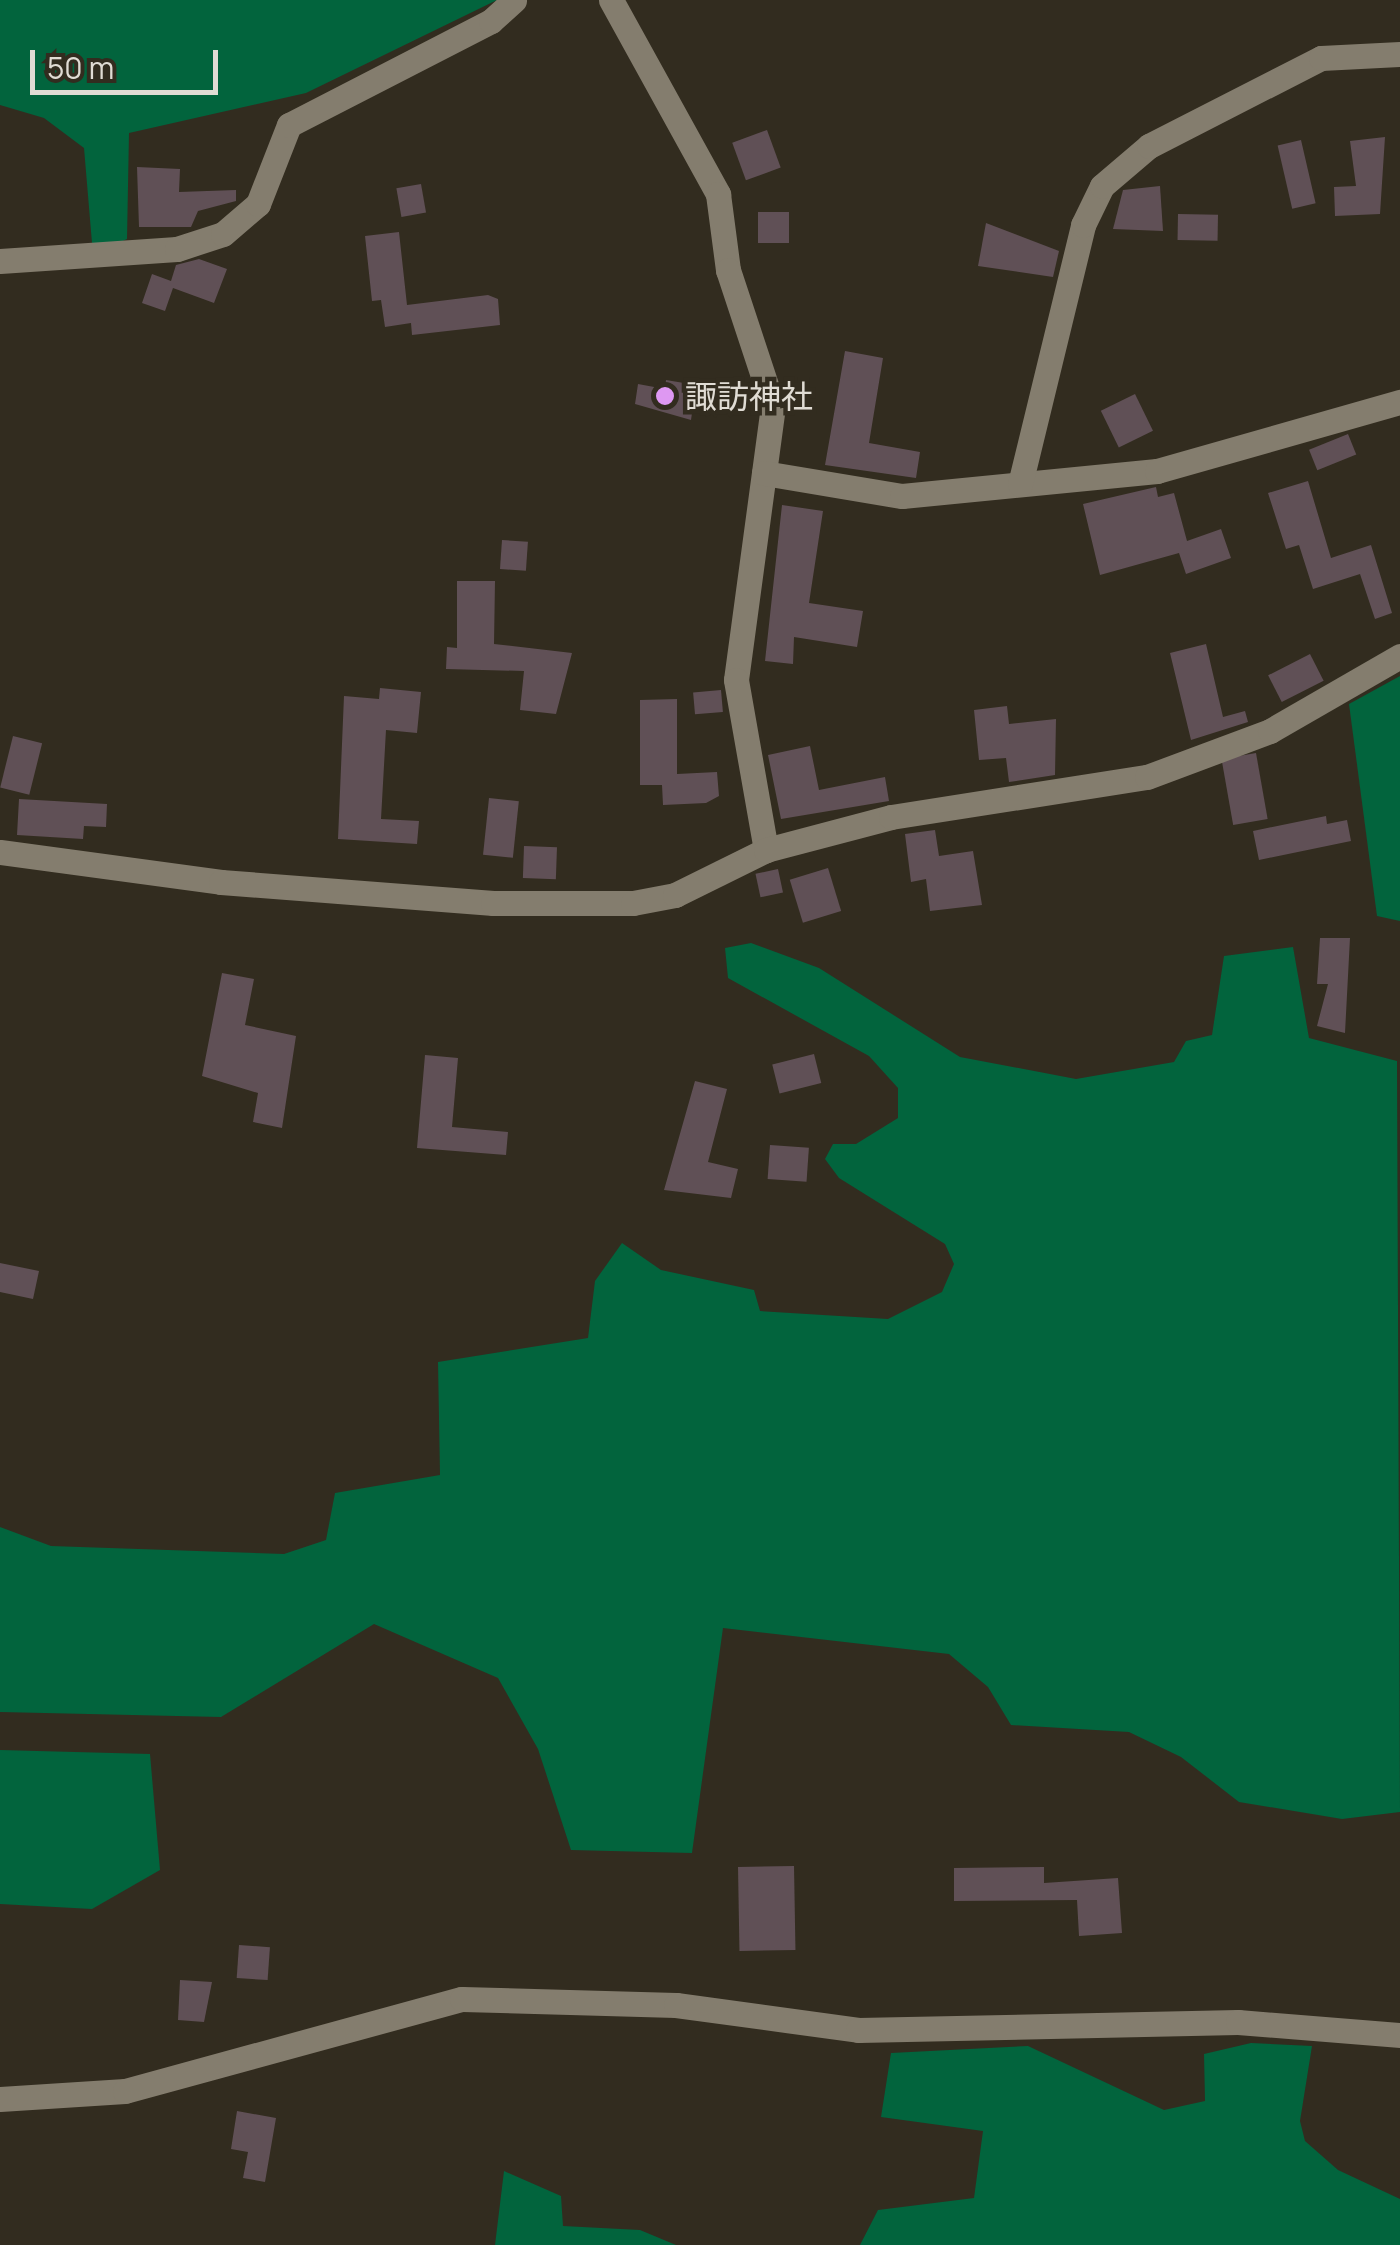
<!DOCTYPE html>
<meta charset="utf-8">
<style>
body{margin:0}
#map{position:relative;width:1400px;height:2245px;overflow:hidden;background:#322c1f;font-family:Manrope,"Noto Sans JP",sans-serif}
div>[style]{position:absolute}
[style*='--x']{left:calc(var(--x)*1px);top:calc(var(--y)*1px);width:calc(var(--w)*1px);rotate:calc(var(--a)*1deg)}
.forest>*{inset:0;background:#02643d}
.building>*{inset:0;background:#605056;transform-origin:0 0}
.minor>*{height:25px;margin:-12.5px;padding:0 12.5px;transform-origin:12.5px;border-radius:12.5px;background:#847d6e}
.dots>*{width:28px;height:28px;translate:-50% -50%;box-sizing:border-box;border:5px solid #322c1f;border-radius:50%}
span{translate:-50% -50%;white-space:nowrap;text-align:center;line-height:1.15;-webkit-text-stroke:9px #322c1f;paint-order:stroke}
.poi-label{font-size:32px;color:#e0dcd4}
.left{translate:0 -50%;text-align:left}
.scale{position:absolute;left:30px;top:50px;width:188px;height:45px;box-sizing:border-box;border:5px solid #e0dcd4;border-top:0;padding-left:12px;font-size:30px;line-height:35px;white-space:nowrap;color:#e0dcd4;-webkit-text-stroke:8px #322c1f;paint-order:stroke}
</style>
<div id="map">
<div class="forest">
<div style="clip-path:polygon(0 0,497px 0,306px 93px,129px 133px,127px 239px,112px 246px,92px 243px,84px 148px,44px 118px,0 105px)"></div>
<div style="clip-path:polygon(1400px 676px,1400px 921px,1377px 916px,1349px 704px)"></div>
<div style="clip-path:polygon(751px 943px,819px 968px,960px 1057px,1076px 1079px,1174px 1062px,1186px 1041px,1212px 1035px,1224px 956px,1293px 947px,1309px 1038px,1397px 1061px,1400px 1812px,1342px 1819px,1239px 1802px,1181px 1757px,1129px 1732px,1011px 1725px,988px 1687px,949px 1654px,723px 1628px,692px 1853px,571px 1850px,538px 1749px,498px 1678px,374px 1624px,221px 1717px,0 1712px,0 1527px,51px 1546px,284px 1554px,326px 1540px,335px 1493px,440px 1475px,438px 1362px,588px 1338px,595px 1281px,622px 1243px,661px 1270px,754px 1290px,760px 1311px,888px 1319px,942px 1292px,954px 1264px,945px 1244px,839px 1178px,825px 1159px,833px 1144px,856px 1144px,898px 1118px,898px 1088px,869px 1056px,728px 978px,725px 948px)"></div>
<div style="clip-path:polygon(0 1750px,150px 1754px,160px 1870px,92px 1909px,0 1904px)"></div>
<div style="clip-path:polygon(1251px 2043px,1312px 2046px,1300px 2121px,1305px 2141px,1338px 2170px,1400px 2199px,1400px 2245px,860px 2245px,878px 2210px,974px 2198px,983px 2131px,881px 2117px,891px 2053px,1028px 2046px,1164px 2110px,1205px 2101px,1204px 2054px)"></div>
<div style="clip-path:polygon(504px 2171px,561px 2196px,563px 2226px,640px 2230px,676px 2245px,495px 2245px)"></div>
</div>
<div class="building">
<div style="left:767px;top:130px;width:40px;height:37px;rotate:70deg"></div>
<div style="clip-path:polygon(1385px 137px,1380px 214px,1335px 216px,1334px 187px,1356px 186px,1350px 141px)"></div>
<div style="left:1301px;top:140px;width:65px;height:24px;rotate:77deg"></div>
<div style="clip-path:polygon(137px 167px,180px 169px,179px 192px,236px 190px,236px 201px,198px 211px,191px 227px,139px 227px)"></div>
<div style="left:421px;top:184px;width:29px;height:25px;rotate:80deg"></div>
<div style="clip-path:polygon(1160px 186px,1163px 231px,1113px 229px,1123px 190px)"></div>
<div style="left:758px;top:212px;width:31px;height:31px"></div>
<div style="left:1178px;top:214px;width:40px;height:26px;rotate:1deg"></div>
<div style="clip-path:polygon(986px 223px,1059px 251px,1053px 277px,978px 266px)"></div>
<div style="clip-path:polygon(399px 232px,407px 305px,488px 295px,498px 299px,500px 325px,412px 335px,411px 323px,385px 327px,381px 300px,372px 301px,365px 236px)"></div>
<div style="clip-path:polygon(199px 259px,227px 269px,214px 303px,173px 288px,165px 311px,142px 303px,152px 274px,171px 281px,176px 265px)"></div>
<div style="clip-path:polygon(845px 351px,883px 358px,869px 443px,920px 452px,916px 478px,825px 465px)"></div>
<div style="clip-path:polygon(666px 380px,696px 385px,691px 420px,635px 404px,638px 384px,665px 389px)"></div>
<div style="left:1135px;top:394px;width:41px;height:38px;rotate:64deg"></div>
<div style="left:1348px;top:434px;width:22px;height:42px;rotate:68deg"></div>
<div style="clip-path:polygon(1308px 481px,1331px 558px,1371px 545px,1392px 613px,1375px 619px,1360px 574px,1313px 589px,1299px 545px,1286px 549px,1268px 493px)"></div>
<div style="clip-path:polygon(1156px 487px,1158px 497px,1174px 493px,1187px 541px,1221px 529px,1231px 558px,1186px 574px,1179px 553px,1100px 575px,1083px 504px)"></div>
<div style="clip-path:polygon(782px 505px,823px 511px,809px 603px,863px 611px,857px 647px,794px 637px,793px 664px,765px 661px)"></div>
<div style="left:502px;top:540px;width:26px;height:29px;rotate:4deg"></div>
<div style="clip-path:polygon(457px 581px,495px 581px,494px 644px,572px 653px,556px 714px,520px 710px,524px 671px,446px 669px,447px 647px,457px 648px)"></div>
<div style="clip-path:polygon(1206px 644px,1223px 717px,1245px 711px,1248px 722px,1191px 740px,1170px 653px)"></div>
<div style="left:1310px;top:654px;width:30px;height:47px;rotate:63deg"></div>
<div style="clip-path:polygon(380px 688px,421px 692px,417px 733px,386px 730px,381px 819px,419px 821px,417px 844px,338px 839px,344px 696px,379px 699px)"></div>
<div style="left:721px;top:690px;width:22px;height:28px;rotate:85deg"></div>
<div style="clip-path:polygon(677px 699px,677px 774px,717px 772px,719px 796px,706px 803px,663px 805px,662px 785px,640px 785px,640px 700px)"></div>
<div style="clip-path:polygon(1007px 706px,1009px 724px,1056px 719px,1055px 775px,1009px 782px,1006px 758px,979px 760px,974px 710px)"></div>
<div style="left:13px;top:736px;width:30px;height:53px;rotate:14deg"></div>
<div style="clip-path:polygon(810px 746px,819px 790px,885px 777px,889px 801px,781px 819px,768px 755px)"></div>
<div style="left:1256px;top:753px;width:67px;height:35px;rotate:80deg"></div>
<div style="left:489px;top:798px;width:30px;height:57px;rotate:6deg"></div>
<div style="clip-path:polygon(19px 799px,107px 804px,106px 827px,84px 826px,83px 839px,17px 835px)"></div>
<div style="clip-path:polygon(1326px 816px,1327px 824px,1347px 820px,1351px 841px,1259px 860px,1253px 831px)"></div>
<div style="clip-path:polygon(935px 830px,939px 856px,973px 851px,982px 905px,930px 911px,926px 879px,911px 882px,905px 834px)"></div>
<div style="left:524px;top:846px;width:33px;height:32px;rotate:2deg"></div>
<div style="left:828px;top:868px;width:45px;height:40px;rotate:73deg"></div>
<div style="left:778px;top:869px;width:24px;height:23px;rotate:78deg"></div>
<div style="clip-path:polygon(1320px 938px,1350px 938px,1345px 1033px,1317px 1026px,1328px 984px,1317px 984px)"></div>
<div style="clip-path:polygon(222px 973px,254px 979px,245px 1025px,296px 1036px,282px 1128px,253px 1122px,258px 1093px,202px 1076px)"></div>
<div style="left:814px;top:1054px;width:30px;height:43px;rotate:76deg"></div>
<div style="clip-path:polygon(425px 1055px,458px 1058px,452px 1127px,508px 1132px,506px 1155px,417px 1148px)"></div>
<div style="clip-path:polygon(695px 1081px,727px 1089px,708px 1162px,738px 1169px,731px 1198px,664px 1190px)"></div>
<div style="left:770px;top:1145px;width:39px;height:34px;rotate:4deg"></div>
<div style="clip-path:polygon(0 1263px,39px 1271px,33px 1299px,0 1292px)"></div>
<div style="left:794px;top:1866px;width:84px;height:56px;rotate:89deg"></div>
<div style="clip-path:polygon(1044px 1867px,1044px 1883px,1118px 1878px,1122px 1933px,1079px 1936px,1077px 1900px,954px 1901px,954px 1868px)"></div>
<div style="left:239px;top:1945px;width:31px;height:33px;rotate:4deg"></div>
<div style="clip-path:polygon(180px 1980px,212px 1982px,204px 2022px,178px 2020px)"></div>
<div style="clip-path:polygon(237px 2111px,276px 2118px,265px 2182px,243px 2178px,248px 2152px,231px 2149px)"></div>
</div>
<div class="minor">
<div style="--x:611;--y:0;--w:222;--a:61.1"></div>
<div style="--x:718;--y:194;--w:77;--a:82.5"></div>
<div style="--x:728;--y:270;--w:143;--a:71.7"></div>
<div style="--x:773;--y:406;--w:276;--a:97.7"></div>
<div style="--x:736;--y:680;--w:173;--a:80"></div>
<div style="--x:0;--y:261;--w:177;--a:-3.9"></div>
<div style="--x:177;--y:249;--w:48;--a:-18.1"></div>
<div style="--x:223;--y:234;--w:46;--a:-40.6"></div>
<div style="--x:258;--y:204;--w:85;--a:-68.6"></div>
<div style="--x:289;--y:125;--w:227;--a:-27.2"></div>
<div style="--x:491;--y:21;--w:31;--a:-42"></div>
<div style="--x:764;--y:473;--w:140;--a:9.5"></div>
<div style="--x:902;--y:496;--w:256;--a:-5.6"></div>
<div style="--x:1157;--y:471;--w:253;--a:-15.9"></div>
<div style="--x:1020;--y:484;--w:267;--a:-76.3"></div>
<div style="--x:1083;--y:225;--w:43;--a:-64"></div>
<div style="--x:1102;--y:186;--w:62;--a:-40.4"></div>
<div style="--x:1149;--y:146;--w:193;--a:-27.1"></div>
<div style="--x:1321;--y:58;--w:79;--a:-2.9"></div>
<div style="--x:0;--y:852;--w:223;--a:7.7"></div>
<div style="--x:221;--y:882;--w:273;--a:4.4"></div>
<div style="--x:493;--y:903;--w:140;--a:0"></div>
<div style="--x:633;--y:903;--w:43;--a:-10.8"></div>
<div style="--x:675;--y:895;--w:102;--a:-26.3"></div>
<div style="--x:766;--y:850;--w:129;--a:-14.8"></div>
<div style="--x:891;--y:817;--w:259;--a:-8.9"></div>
<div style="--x:1147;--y:777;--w:131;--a:-20.5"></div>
<div style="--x:1270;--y:731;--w:150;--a:-30"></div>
<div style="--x:0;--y:2099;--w:125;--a:-3.7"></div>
<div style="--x:125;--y:2091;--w:349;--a:-15.3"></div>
<div style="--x:462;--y:1999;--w:214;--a:1.6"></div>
<div style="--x:676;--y:2005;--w:184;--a:7.8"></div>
<div style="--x:858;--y:2030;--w:380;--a:-1.2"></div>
<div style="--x:1238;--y:2022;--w:163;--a:4.6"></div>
</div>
<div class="dots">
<div style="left:665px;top:396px;background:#de98f2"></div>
</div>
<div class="poi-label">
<span class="left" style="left:685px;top:396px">諏訪神社</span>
</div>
<div class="scale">50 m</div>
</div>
